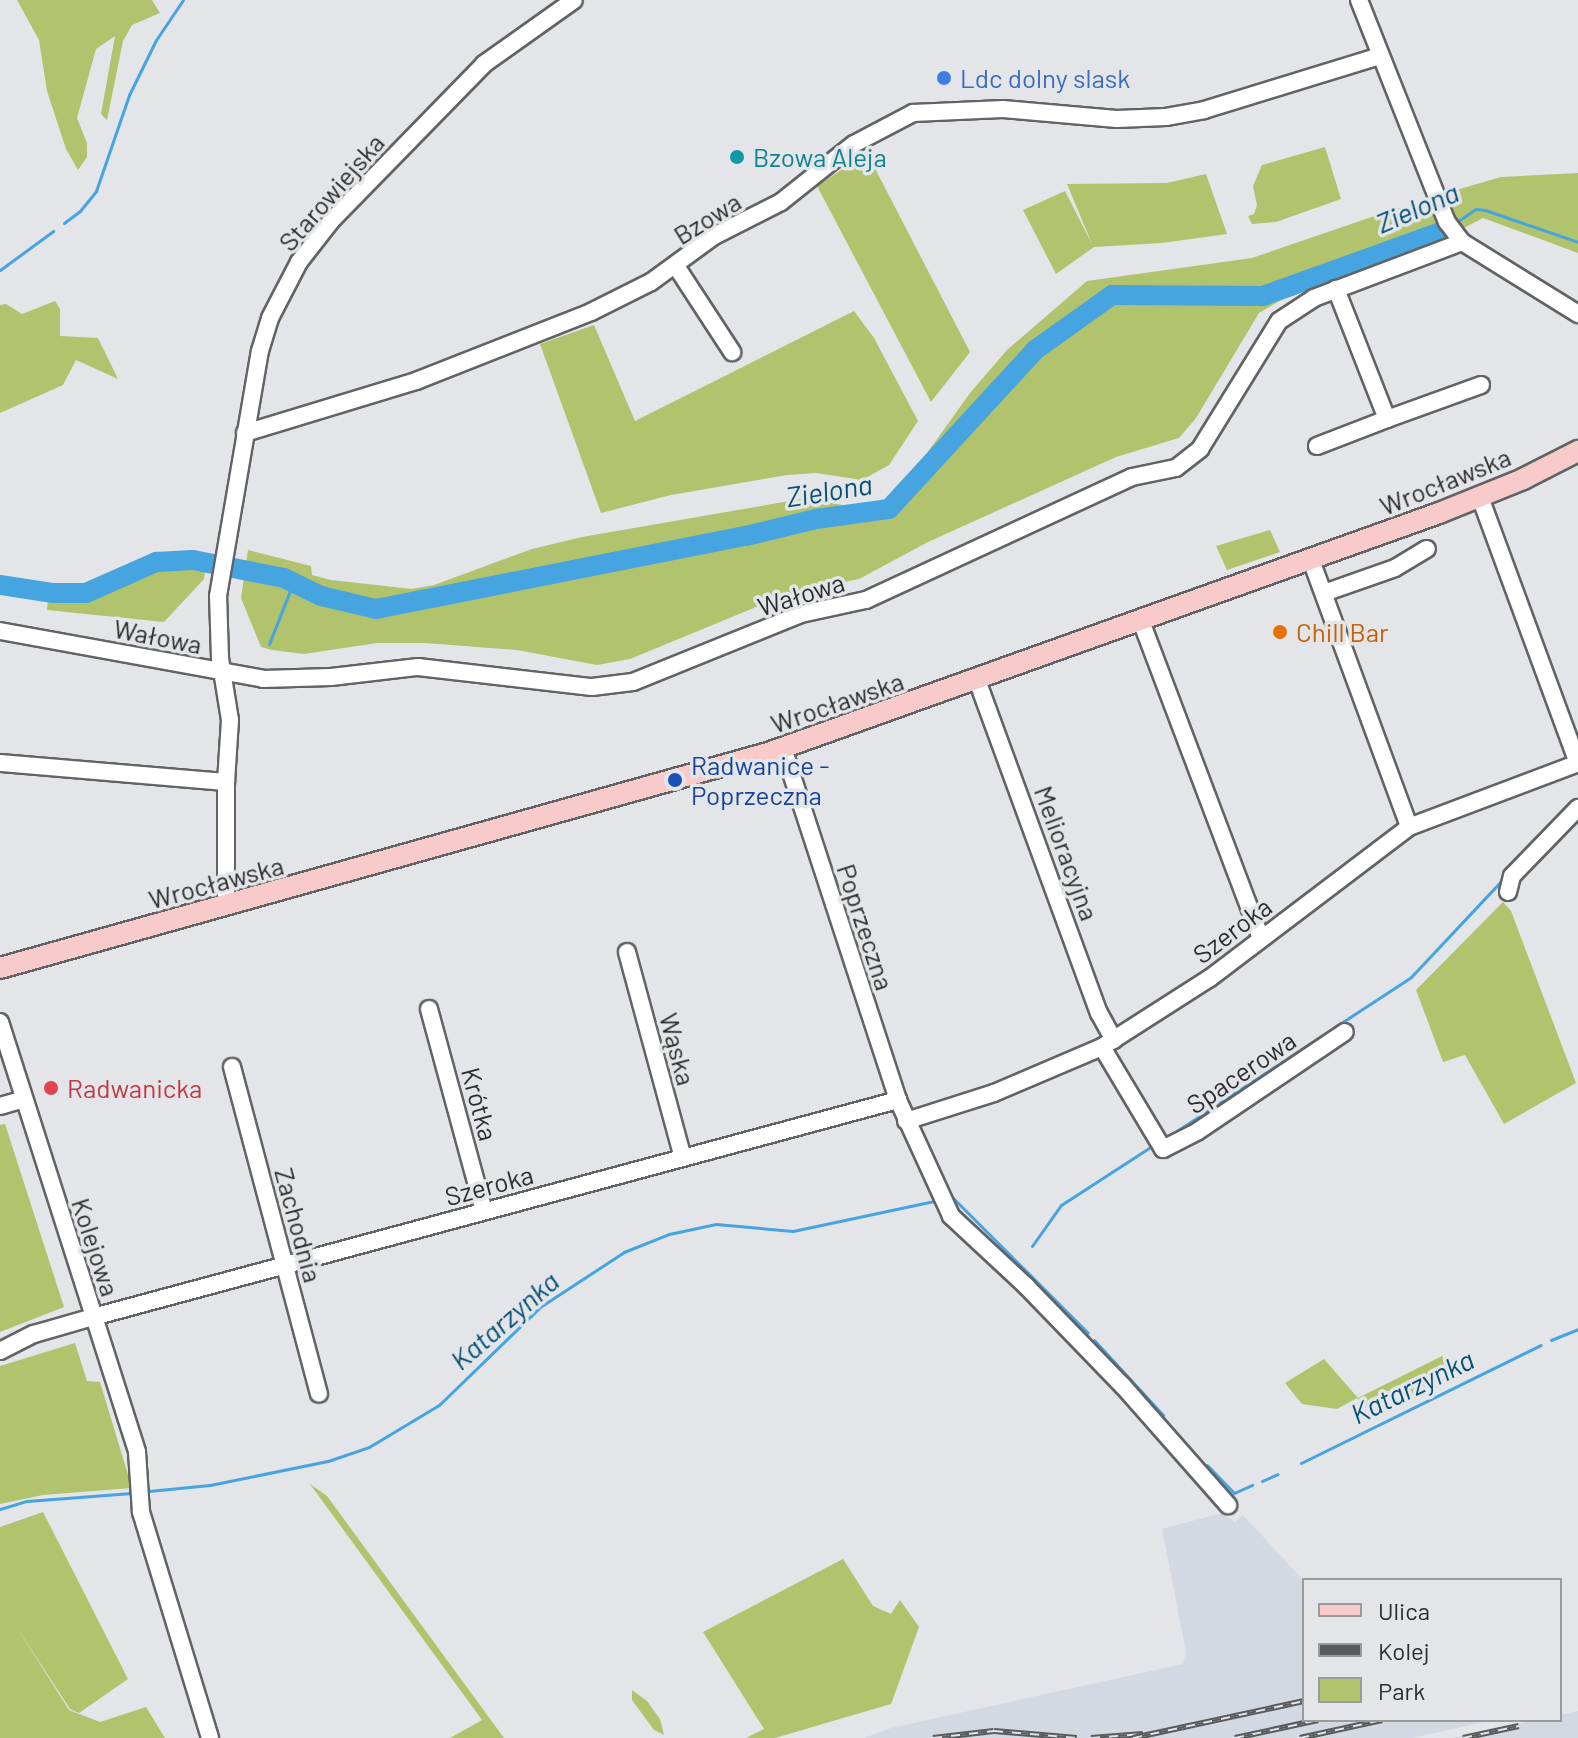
<!DOCTYPE html>
<meta charset="utf-8">
<style>
body{margin:0}
#map{position:relative;width:1578px;height:1738px;overflow:hidden;background:#e3e5e8;font-family:Barlow,sans-serif}
div>[style]{position:absolute}
[style*='--x']{left:calc(var(--x)*1px);top:calc(var(--y)*1px);width:calc(var(--w)*1px);rotate:calc(var(--a)*1deg)}
.built>*{inset:0;background:#d3d9e2}
.green>*{inset:0;background:#b1c36d}
.stream>*{height:3px;margin:-1.5px;padding:0 1.5px;transform-origin:1.5px;border-radius:1.5px;background:#46a4e0}
.river>*{height:20px;margin:-10px;padding:0 10px;transform-origin:10px;border-radius:10px;background:#46a4e0}
.roads{filter:drop-shadow(2px 0 #616365) drop-shadow(-2px 0 #616365) drop-shadow(0 2px #616365) drop-shadow(0 -2px #616365)}
.minor>*{height:16px;margin:-8px;padding:0 8px;transform-origin:8px;border-radius:8px;background:#fff}
.major>*{height:20px;margin:-10px;padding:0 10px;transform-origin:10px;border-radius:10px;background:#f8cac9}
.rail>*{height:6px;margin-top:-3px;transform-origin:0;background:repeating-linear-gradient(90deg,#e3e5e8 0 9px,#595a5c 0 18px);box-sizing:border-box;border-block:2px solid #595a5c}
.dots>*{width:22px;height:22px;translate:-50% -50%;box-sizing:border-box;border:4px solid #e3e5e8;border-radius:50%}
span{translate:-50% -50%;white-space:nowrap;text-align:center;line-height:1.15;-webkit-text-stroke:7px #e3e5e8;paint-order:stroke}
.shop-label{font-size:26px;color:#366cbe}
.left{translate:0 -50%;text-align:left}
.culture-label{font-size:26px;color:#0d838f}
.street-label{font-size:26px;color:#2b2c2d}
.food-label{font-size:26px;color:#c56008}
.transit-label{font-size:26px;color:#164399}
.health-label{font-size:26px;color:#be3a42}
.water-label{font-size:28px;color:#034f76;font-style:italic}
.legend{position:absolute;left:1302px;top:1578px;width:260px;height:144px;box-sizing:border-box;background:#e3e5e8;border:2px solid #999b9d;margin:0;padding:10px 14px;list-style:none;font-size:24px;color:#2b2c2d}
.legend li{display:flex;align-items:center;gap:16px;height:40px}
.legend b{width:40px;border:2px solid #999b9d}
</style>
<div id="map">
<div class="built">
<div style="clip-path:polygon(1222px 1513px,1235px 1522px,1243px 1515px,1304px 1581px,1304px 1720px,1493px 1720px,1412px 1738px,864px 1738px,891px 1728px,1183px 1664px,1186px 1652px,1162px 1529px)"></div>
<div style="clip-path:polygon(1578px 1711px,1578px 1738px,1452px 1738px,1537px 1720px,1560px 1720px,1560px 1715px)"></div>
</div>
<div class="green">
<div style="clip-path:polygon(17px 0,152px 0,160px 13px,132px 25px,123px 41px,107px 120px,101px 114px,115px 36px,96px 49px,77px 118px,87px 143px,87px 157px,78px 170px,66px 149px,47px 91px,39px 40px)"></div>
<div style="clip-path:polygon(1325px 147px,1341px 199px,1276px 222px,1252px 224px,1248px 216px,1254px 214px,1257px 205px,1253px 186px,1262px 165px)"></div>
<div style="clip-path:polygon(867px 153px,970px 352px,931px 402px,817px 186px)"></div>
<div style="clip-path:polygon(1578px 173px,1578px 253px,1483px 218px,1462px 229px,1453px 218px,1447px 197px,1446px 193px,1501px 177px)"></div>
<div style="clip-path:polygon(1206px 174px,1227px 234px,1162px 243px,1094px 247px,1056px 274px,1023px 210px,1065px 191px,1092px 244px,1067px 184px,1167px 183px)"></div>
<div style="clip-path:polygon(1398px 208px,1410px 212px,1432px 208px,1442px 240px,1279px 301px,1259px 313px,1196px 418px,1179px 438px,1116px 457px,928px 542px,859px 579px,790px 593px,630px 659px,597px 665px,517px 650px,425px 643px,377px 643px,304px 654px,272px 650px,261px 647px,241px 598px,248px 550px,311px 566px,312px 575px,331px 580px,412px 589px,434px 585px,532px 549px,582px 537px,807px 498px,852px 507px,887px 500px,902px 488px,970px 393px,1007px 350px,1087px 281px,1252px 258px)"></div>
<div style="clip-path:polygon(55px 301px,60px 309px,60px 336px,98px 338px,118px 379px,76px 360px,63px 385px,0 413px,0 305px,6px 304px,22px 314px)"></div>
<div style="clip-path:polygon(854px 311px,874px 338px,918px 421px,889px 465px,862px 480px,816px 473px,787px 475px,671px 495px,601px 513px,540px 344px,594px 325px,635px 421px)"></div>
<div style="clip-path:polygon(1270px 530px,1280px 552px,1227px 570px,1216px 546px)"></div>
<div style="clip-path:polygon(179px 563px,205px 570px,204px 579px,164px 622px,47px 610px,48px 598px,97px 596px,144px 573px)"></div>
<div style="clip-path:polygon(1503px 902px,1511px 911px,1576px 1083px,1504px 1124px,1465px 1055px,1443px 1062px,1416px 990px)"></div>
<div style="clip-path:polygon(5px 1124px,64px 1307px,0 1332px,0 1125px)"></div>
<div style="clip-path:polygon(75px 1343px,87px 1381px,100px 1382px,132px 1488px,43px 1495px,0 1504px,0 1366px)"></div>
<div style="clip-path:polygon(1442px 1356px,1457px 1373px,1452px 1380px,1375px 1418px,1357px 1398px,1337px 1409px,1302px 1404px,1285px 1383px,1324px 1359px,1358px 1398px)"></div>
<div style="clip-path:polygon(310px 1484px,327px 1496px,504px 1738px,450px 1738px,482px 1720px)"></div>
<div style="clip-path:polygon(43px 1512px,128px 1679px,79px 1713px,70px 1709px,14px 1623px,69px 1710px,100px 1722px,146px 1707px,165px 1738px,0 1738px,0 1527px)"></div>
<div style="clip-path:polygon(843px 1559px,873px 1606px,891px 1614px,900px 1600px,919px 1627px,891px 1704px,775px 1738px,746px 1738px,764px 1729px,703px 1632px)"></div>
<div style="clip-path:polygon(632px 1690px,647px 1701px,660px 1719px,664px 1735px,654px 1730px,632px 1700px)"></div>
</div>
<div class="stream">
<div style="--x:64;--y:223;--w:20;--a:-37"></div>
<div style="--x:80;--y:211;--w:26;--a:-51"></div>
<div style="--x:96;--y:191;--w:102;--a:-71"></div>
<div style="--x:129;--y:95;--w:61;--a:-63.9"></div>
<div style="--x:156;--y:40;--w:48;--a:-56"></div>
<div style="--x:1455;--y:223;--w:25;--a:-34"></div>
<div style="--x:1476;--y:209;--w:9;--a:6"></div>
<div style="--x:1485;--y:210;--w:98;--a:19"></div>
<div style="--x:0;--y:270;--w:66;--a:-36.3"></div>
<div style="--x:269;--y:644;--w:66;--a:-68.5"></div>
<div style="--x:1166;--y:1138;--w:293;--a:-33.3"></div>
<div style="--x:1411;--y:977;--w:136;--a:-46.8"></div>
<div style="--x:952;--y:1197;--w:192;--a:45"></div>
<div style="--x:1032;--y:1246;--w:50;--a:-54.7"></div>
<div style="--x:1061;--y:1205;--w:108;--a:-33"></div>
<div style="--x:1094;--y:1340;--w:102;--a:47.4"></div>
<div style="--x:1551;--y:1340;--w:29;--a:-22"></div>
<div style="--x:1301;--y:1463;--w:267;--a:-26.2"></div>
<div style="--x:1207;--y:1465;--w:39;--a:46"></div>
<div style="--x:1234;--y:1493;--w:20;--a:-24"></div>
<div style="--x:1262;--y:1481;--w:17;--a:-24"></div>
<div style="--x:149;--y:1491;--w:61;--a:-5.6"></div>
<div style="--x:210;--y:1485;--w:120;--a:-11.5"></div>
<div style="--x:328;--y:1461;--w:43;--a:-18.9"></div>
<div style="--x:369;--y:1447;--w:82;--a:-31"></div>
<div style="--x:439;--y:1405;--w:141;--a:-44.1"></div>
<div style="--x:540;--y:1307;--w:100;--a:-33.2"></div>
<div style="--x:624;--y:1252;--w:48;--a:-21.8"></div>
<div style="--x:669;--y:1234;--w:48;--a:-12"></div>
<div style="--x:716;--y:1224;--w:77;--a:5.2"></div>
<div style="--x:793;--y:1231;--w:149;--a:-12"></div>
<div style="--x:0;--y:1509;--w:28;--a:-17"></div>
<div style="--x:27;--y:1501;--w:105;--a:-4.4"></div>
</div>
<div class="river">
<div style="--x:0;--y:585;--w:54;--a:8.6"></div>
<div style="--x:53;--y:593;--w:33;--a:0"></div>
<div style="--x:86;--y:593;--w:77;--a:-23.9"></div>
<div style="--x:156;--y:562;--w:37;--a:-3"></div>
<div style="--x:193;--y:560;--w:93;--a:11.2"></div>
<div style="--x:284;--y:578;--w:41;--a:25.9"></div>
<div style="--x:321;--y:596;--w:57;--a:13.3"></div>
<div style="--x:376;--y:609;--w:377;--a:-11.2"></div>
<div style="--x:746;--y:536;--w:72;--a:-13.7"></div>
<div style="--x:816;--y:519;--w:74;--a:-7.8"></div>
<div style="--x:889;--y:509;--w:216;--a:-47.4"></div>
<div style="--x:1035;--y:350;--w:95;--a:-35.5"></div>
<div style="--x:1112;--y:295;--w:151;--a:0.4"></div>
<div style="--x:1263;--y:296;--w:189;--a:-19.8"></div>
</div>
<div class="roads">
<div class="minor">
<div style="--x:1359;--y:0;--w:239;--a:68.4"></div>
<div style="--x:1447;--y:222;--w:25;--a:53"></div>
<div style="--x:1462;--y:242;--w:137;--a:31.8"></div>
<div style="--x:676;--y:266;--w:103;--a:56.9"></div>
<div style="--x:1387;--y:419;--w:100;--a:-19.9"></div>
<div style="--x:245;--y:433;--w:179;--a:-16.9"></div>
<div style="--x:416;--y:381;--w:188;--a:-21.5"></div>
<div style="--x:591;--y:312;--w:67;--a:-26.6"></div>
<div style="--x:651;--y:282;--w:78;--a:-36.1"></div>
<div style="--x:714;--y:236;--w:75;--a:-26.9"></div>
<div style="--x:781;--y:202;--w:93;--a:-38.5"></div>
<div style="--x:854;--y:144;--w:67;--a:-27.7"></div>
<div style="--x:913;--y:113;--w:90;--a:-2.5"></div>
<div style="--x:1003;--y:109;--w:114;--a:5"></div>
<div style="--x:1117;--y:119;--w:49;--a:-2.3"></div>
<div style="--x:1166;--y:117;--w:39;--a:-10"></div>
<div style="--x:1204;--y:110;--w:184;--a:-17.1"></div>
<div style="--x:1317;--y:446;--w:75;--a:-21.1"></div>
<div style="--x:1387;--y:419;--w:140;--a:-111.4"></div>
<div style="--x:1480;--y:497;--w:283;--a:69.8"></div>
<div style="--x:1311;--y:560;--w:284;--a:69.8"></div>
<div style="--x:1324;--y:593;--w:75;--a:-19.4"></div>
<div style="--x:1395;--y:568;--w:37;--a:-31"></div>
<div style="--x:1141;--y:621;--w:339;--a:69.3"></div>
<div style="--x:0;--y:631;--w:267;--a:10.3"></div>
<div style="--x:263;--y:679;--w:68;--a:-1.7"></div>
<div style="--x:331;--y:677;--w:88;--a:-6.6"></div>
<div style="--x:418;--y:667;--w:175;--a:6.6"></div>
<div style="--x:592;--y:687;--w:41;--a:-7"></div>
<div style="--x:633;--y:682;--w:181;--a:-22"></div>
<div style="--x:801;--y:614;--w:66;--a:-12.2"></div>
<div style="--x:866;--y:600;--w:293;--a:-24.8"></div>
<div style="--x:1132;--y:477;--w:45;--a:-11.6"></div>
<div style="--x:1176;--y:468;--w:31;--a:-38"></div>
<div style="--x:1200;--y:449;--w:150;--a:-58.3"></div>
<div style="--x:1279;--y:321;--w:42;--a:-33.3"></div>
<div style="--x:1314;--y:298;--w:158;--a:-20.7"></div>
<div style="--x:977;--y:680;--w:355;--a:69.9"></div>
<div style="--x:1099;--y:1013;--w:31;--a:61"></div>
<div style="--x:783;--y:748;--w:370;--a:71.9"></div>
<div style="--x:898;--y:1100;--w:128;--a:65.4"></div>
<div style="--x:951;--y:1216;--w:103;--a:43"></div>
<div style="--x:1026;--y:1286;--w:139;--a:45.9"></div>
<div style="--x:1123;--y:1386;--w:159;--a:48.6"></div>
<div style="--x:0;--y:763;--w:227;--a:4.8"></div>
<div style="--x:1508;--y:892;--w:16;--a:-76"></div>
<div style="--x:1512;--y:876;--w:95;--a:-45.9"></div>
<div style="--x:226;--y:906;--w:124;--a:-90"></div>
<div style="--x:226;--y:782;--w:62;--a:-86.3"></div>
<div style="--x:230;--y:720;--w:63;--a:-99.2"></div>
<div style="--x:220;--y:658;--w:62;--a:-91.8"></div>
<div style="--x:218;--y:596;--w:249;--a:-80.3"></div>
<div style="--x:260;--y:351;--w:34;--a:-73"></div>
<div style="--x:270;--y:318;--w:63;--a:-62.6"></div>
<div style="--x:299;--y:262;--w:52;--a:-52"></div>
<div style="--x:331;--y:221;--w:219;--a:-45.7"></div>
<div style="--x:484;--y:64;--w:110;--a:-35.4"></div>
<div style="--x:627;--y:952;--w:213;--a:74.8"></div>
<div style="--x:429;--y:1009;--w:209;--a:74.8"></div>
<div style="--x:0;--y:1022;--w:451;--a:72.3"></div>
<div style="--x:137;--y:1452;--w:60;--a:86.2"></div>
<div style="--x:141;--y:1512;--w:236;--a:73"></div>
<div style="--x:1102;--y:1047;--w:119;--a:59.1"></div>
<div style="--x:1163;--y:1149;--w:39;--a:-27"></div>
<div style="--x:1198;--y:1131;--w:177;--a:-34"></div>
<div style="--x:232;--y:1067;--w:338;--a:75.1"></div>
<div style="--x:0;--y:1106;--w:25;--a:-16"></div>
<div style="--x:906;--y:1121;--w:92;--a:-17.7"></div>
<div style="--x:994;--y:1093;--w:117;--a:-23.1"></div>
<div style="--x:1102;--y:1047;--w:128;--a:-32.6"></div>
<div style="--x:1210;--y:978;--w:250;--a:-37.2"></div>
<div style="--x:1409;--y:827;--w:181;--a:-20.7"></div>
<div style="--x:0;--y:1351;--w:38;--a:-27"></div>
<div style="--x:34;--y:1334;--w:61;--a:-16.1"></div>
<div style="--x:93;--y:1317;--w:834;--a:-15.09"></div>
</div>
<div class="major">
<div style="--x:0;--y:968;--w:798;--a:-15.64"></div>
<div style="--x:768;--y:753;--w:713;--a:-19.68"></div>
<div style="--x:1439;--y:513;--w:91;--a:-22"></div>
<div style="--x:1523;--y:479;--w:62;--a:-27"></div>
</div>
</div>
<div class="rail">
<div style="--x:933;--y:1738;--w:61;--a:-6.5"></div>
<div style="--x:994;--y:1731;--w:83;--a:4.8"></div>
<div style="--x:1091;--y:1738;--w:52;--a:-4.4"></div>
<div style="--x:1133;--y:1738;--w:175;--a:-12.2"></div>
<div style="--x:1235;--y:1738;--w:85;--a:-12.2"></div>
<div style="--x:1300;--y:1738;--w:84;--a:-12.4"></div>
<div style="--x:1463;--y:1738;--w:57;--a:-12.1"></div>
</div>
<div class="dots">
<div style="left:944px;top:78px;background:#3f7fe0"></div>
<div style="left:737px;top:157px;background:#0f9aa8"></div>
<div style="left:1280px;top:632px;background:#e8710a"></div>
<div style="left:675px;top:780px;background:#1a4fb4"></div>
<div style="left:51px;top:1088px;background:#e0444e"></div>
</div>
<div class="shop-label">
<span class="left" style="left:960px;top:78px">Ldc dolny slask</span>
</div>
<div class="culture-label">
<span class="left" style="left:753px;top:157px">Bzowa Aleja</span>
</div>
<div class="street-label">
<span style="left:331px;top:192px;rotate:-49deg">Starowiejska</span>
<span style="left:707px;top:218px;rotate:-32deg">Bzowa</span>
<span style="left:1445px;top:481px;rotate:-22deg">Wrocławska</span>
<span style="left:801px;top:594px;rotate:-17deg">Wałowa</span>
<span style="left:158px;top:636px;rotate:11deg">Wałowa</span>
<span style="left:837px;top:702px;rotate:-19deg">Wrocławska</span>
<span style="left:1067px;top:853px;rotate:70deg">Melioracyjna</span>
<span style="left:216px;top:882px;rotate:-15deg">Wrocławska</span>
<span style="left:866px;top:927px;rotate:72deg">Poprzeczna</span>
<span style="left:1232px;top:930px;rotate:-37deg">Szeroka</span>
<span style="left:678px;top:1049px;rotate:75deg">Wąska</span>
<span style="left:1241px;top:1072px;rotate:-34deg">Spacerowa</span>
<span style="left:480px;top:1104px;rotate:75deg">Krótka</span>
<span style="left:489px;top:1185px;rotate:-15deg">Szeroka</span>
<span style="left:299px;top:1225px;rotate:75deg">Zachodnia</span>
<span style="left:96px;top:1247px;rotate:72deg">Kolejowa</span>
</div>
<div class="food-label">
<span class="left" style="left:1296px;top:632px">Chill Bar</span>
</div>
<div class="transit-label">
<span class="left" style="left:691px;top:780px">Radwanice -<br>Poprzeczna</span>
</div>
<div class="health-label">
<span class="left" style="left:67px;top:1088px">Radwanicka</span>
</div>
<div class="water-label">
<span style="left:1417px;top:207px;rotate:-23deg">Zielona</span>
<span style="left:829px;top:490px;rotate:-9deg">Zielona</span>
<span style="left:504px;top:1320px;rotate:-41deg">Katarzynka</span>
<span style="left:1412px;top:1386px;rotate:-26deg">Katarzynka</span>
</div>
<ul class="legend">
<li><b style="height:10px;background:#f8cac9"></b>Ulica</li>
<li><b style="height:10px;background:#595a5c"></b>Kolej</li>
<li><b style="height:22px;background:#b1c36d"></b>Park</li>
</ul>
</div>
